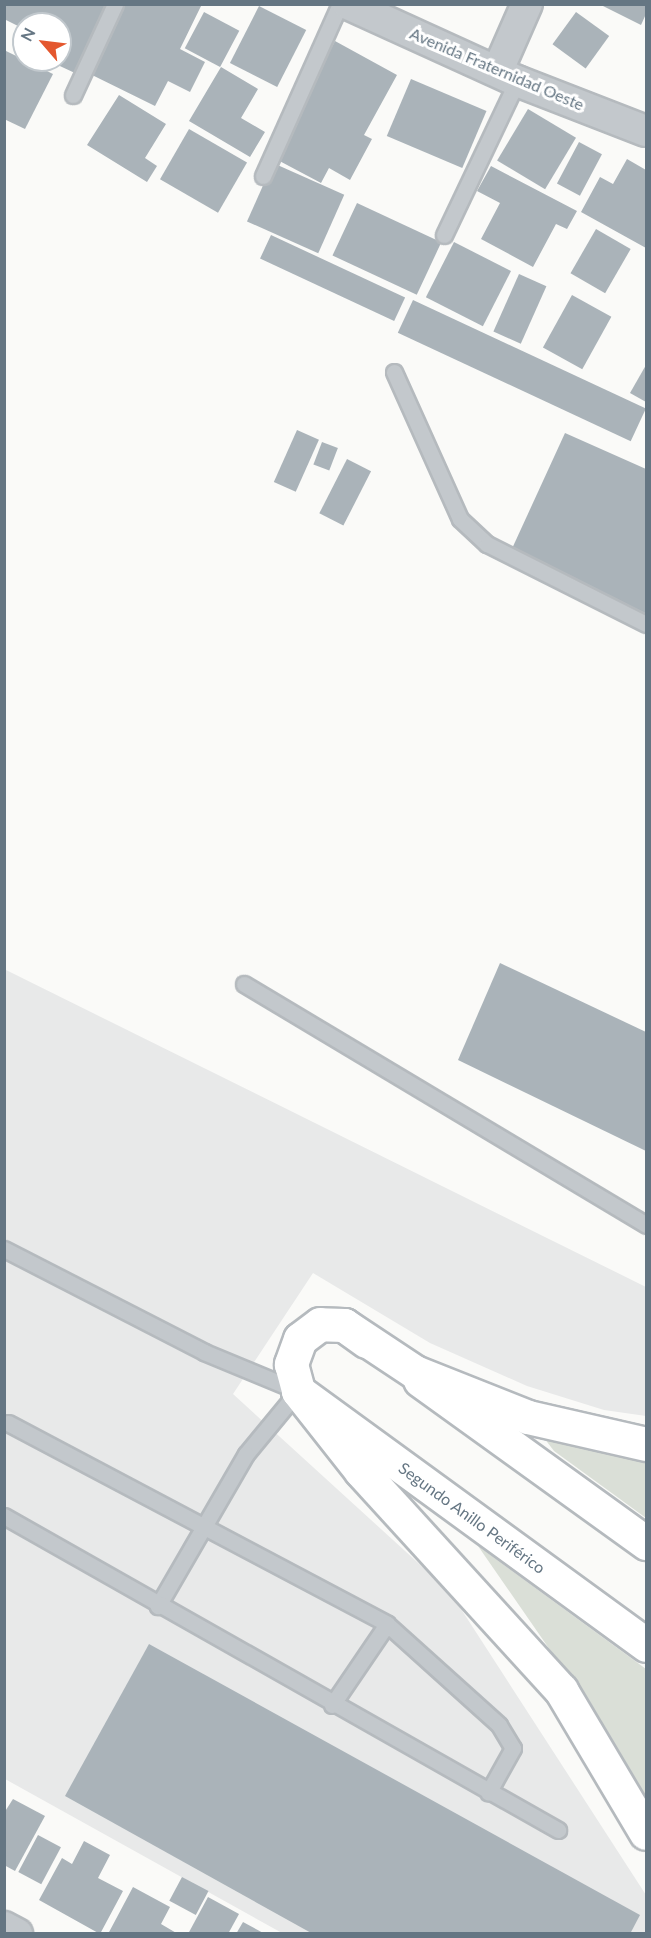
<!DOCTYPE html>
<meta charset="utf-8">
<style>
body{margin:0}
#map{position:relative;width:651px;height:1938px;overflow:hidden;background:#fafaf8;font-family:Lato,sans-serif}
div>[style]{position:absolute}
[style*='--x']{left:calc(var(--x)*1px);top:calc(var(--y)*1px);width:calc(var(--w)*1px);rotate:calc(var(--a)*1deg)}
.built>*{inset:0;background:#e8e9e9}
.green>*{inset:0;background:#dadfd7}
.building>*{inset:0;background:#aab3b9;transform-origin:0 0}
.roads{filter:drop-shadow(2px 0 #b5babe) drop-shadow(-2px 0 #b5babe) drop-shadow(0 2px #b5babe) drop-shadow(0 -2px #b5babe)}
.service>*{height:15px;margin:-7.5px;padding:0 7.5px;transform-origin:7.5px;border-radius:7.5px;background:#c3c8cc}
.minor>*{height:30px;margin:-15px;padding:0 15px;transform-origin:15px;border-radius:15px;background:#c3c8cc}
.primary>*{height:33px;margin:-16.5px;padding:0 16.5px;transform-origin:16.5px;border-radius:16.5px;background:#fff}
.trunk>*{height:33px;margin:-16.5px;padding:0 16.5px;transform-origin:16.5px;border-radius:16.5px;background:#fff}
span{translate:-50% -50%;white-space:nowrap;text-align:center;line-height:1.15;-webkit-text-stroke:6px #fff;paint-order:stroke}
.street-label{font-size:16px;color:#657683}
.frame{position:absolute;inset:0;border:6px solid #657683;pointer-events:none}
.north{position:absolute;left:12px;top:12px;width:60px;height:60px;box-sizing:border-box;background:#fff;border:2px solid #c1c8cd;border-radius:50%;rotate:298deg;font-size:16px;font-weight:700;line-height:24px;text-align:center;color:#657683}
.north::after{content:'';display:block;margin:auto;width:21px;height:27px;background:#e4572e;clip-path:polygon(50% 0,100% 100%,50% 72%,0 100%)}
</style>
<div id="map">
<div class="built">
<div style="clip-path:polygon(4px 969px,646px 1287px,646px 1416px,604px 1410px,527px 1386px,430px 1343px,313px 1273px,233px 1394px,450px 1592px,646px 1895px,646px 1933px,282px 1933px,5px 1779px)"></div>
</div>
<div class="green">
<div style="clip-path:polygon(541px 1434px,646px 1454px,646px 1518px,554px 1451px)"></div>
<div style="clip-path:polygon(478px 1546px,646px 1669px,646px 1811px,577px 1689px)"></div>
</div>
<div class="building">
<div style="clip-path:polygon(4px 4px,110px 4px,77px 74px,47px 60px,60px 60px,60px 24px,24px 24px,24px 29px,4px 19px)"></div>
<div style="clip-path:polygon(123px 4px,202px 4px,180px 49px,205px 62px,190px 92px,168px 81px,155px 106px,88px 73px)"></div>
<div style="clip-path:polygon(599px 4px,646px 4px,646px 14px,641px 25px)"></div>
<div style="left:259px;top:6px;width:53px;height:64px;rotate:27deg"></div>
<div style="left:204px;top:12px;width:40px;height:41px;rotate:28deg"></div>
<div style="left:576px;top:12px;width:41px;height:40px;rotate:36deg"></div>
<div style="clip-path:polygon(335px 41px,397px 75px,364px 135px,372px 139px,350px 180px,329px 168px,321px 183px,272px 157px)"></div>
<div style="clip-path:polygon(4px 50px,53px 74px,25px 129px,4px 119px)"></div>
<div style="clip-path:polygon(221px 67px,258px 89px,241px 118px,265px 132px,250px 157px,189px 121px)"></div>
<div style="left:411px;top:79px;width:82px;height:62px;rotate:23deg"></div>
<div style="clip-path:polygon(119px 95px,166px 124px,145px 158px,157px 166px,147px 182px,87px 145px)"></div>
<div style="left:528px;top:109px;width:56px;height:60px;rotate:31deg"></div>
<div style="left:189px;top:129px;width:67px;height:58px;rotate:30deg"></div>
<div style="left:579px;top:142px;width:26px;height:47px;rotate:28deg"></div>
<div style="clip-path:polygon(627px 159px,646px 170px,646px 248px,581px 212px,600px 177px,613px 184px)"></div>
<div style="left:273px;top:163px;width:78px;height:64px;rotate:24deg"></div>
<div style="clip-path:polygon(491px 166px,577px 211px,567px 229px,556px 224px,533px 267px,481px 239px,500px 203px,477px 191px)"></div>
<div style="left:357px;top:203px;width:93px;height:58px;rotate:25deg"></div>
<div style="left:596px;top:229px;width:40px;height:51px;rotate:30deg"></div>
<div style="left:271px;top:235px;width:148px;height:26px;rotate:25deg"></div>
<div style="left:454px;top:242px;width:64px;height:62px;rotate:27deg"></div>
<div style="left:519px;top:274px;width:30px;height:63px;rotate:24deg"></div>
<div style="left:572px;top:295px;width:45px;height:60px;rotate:29deg"></div>
<div style="left:413px;top:300px;width:257px;height:36px;rotate:25deg"></div>
<div style="clip-path:polygon(646px 365px,646px 402px,630px 393px)"></div>
<div style="left:297px;top:430px;width:24px;height:57px;rotate:24deg"></div>
<div style="clip-path:polygon(565px 433px,646px 469px,646px 614px,510px 553px)"></div>
<div style="left:322px;top:442px;width:17px;height:24px;rotate:21deg"></div>
<div style="left:347px;top:459px;width:27px;height:61px;rotate:27deg"></div>
<div style="clip-path:polygon(500px 963px,646px 1032px,646px 1151px,458px 1060px)"></div>
<div style="clip-path:polygon(149px 1644px,640px 1915px,630px 1934px,313px 1934px,65px 1796px)"></div>
<div style="clip-path:polygon(13px 1799px,45px 1816px,15px 1871px,4px 1865px,4px 1813px)"></div>
<div style="left:38px;top:1835px;width:26px;height:42px;rotate:28deg"></div>
<div style="clip-path:polygon(84px 1841px,110px 1855px,98px 1878px,123px 1891px,100px 1934px,39px 1900px,62px 1858px,72px 1864px)"></div>
<div style="left:182px;top:1877px;width:30px;height:27px;rotate:28deg"></div>
<div style="clip-path:polygon(133px 1887px,170px 1907px,161px 1924px,178px 1934px,108px 1934px)"></div>
<div style="clip-path:polygon(208px 1897px,239px 1914px,228px 1934px,188px 1934px)"></div>
<div style="clip-path:polygon(243px 1922px,265px 1934px,236px 1934px)"></div>
</div>
<div class="roads">
<div class="service">
<div style="--x:73;--y:95;--w:100;--a:-65.2"></div>
<div style="--x:263;--y:176;--w:188;--a:-65.9"></div>
<div style="--x:444;--y:235;--w:170;--a:-64.6"></div>
<div style="--x:394;--y:372;--w:161;--a:65.8"></div>
<div style="--x:460;--y:519;--w:37;--a:43"></div>
<div style="--x:487;--y:544;--w:178;--a:26.7"></div>
<div style="--x:244;--y:984;--w:469;--a:30.9"></div>
<div style="--x:4;--y:1249;--w:225;--a:27.2"></div>
<div style="--x:204;--y:1352;--w:102;--a:22.5"></div>
<div style="--x:298;--y:1391;--w:82;--a:129.5"></div>
<div style="--x:246;--y:1454;--w:176;--a:120.1"></div>
<div style="--x:8;--y:1423;--w:429;--a:27.9"></div>
<div style="--x:387;--y:1624;--w:151;--a:42"></div>
<div style="--x:499;--y:1725;--w:27;--a:59"></div>
<div style="--x:513;--y:1748;--w:51;--a:119.1"></div>
<div style="--x:4;--y:1516;--w:637;--a:29.54"></div>
<div style="--x:332;--y:1705;--w:98;--a:-55.8"></div>
</div>
<div class="minor">
<div style="--x:348;--y:4;--w:186;--a:24.5"></div>
<div style="--x:517;--y:81;--w:138;--a:21.2"></div>
<div style="--x:498;--y:70;--w:72;--a:-66.3"></div>
<div style="--x:4;--y:1927;--w:15;--a:28"></div>
</div>
<div class="primary">
<div style="--x:366;--y:1341;--w:27;--a:-144"></div>
<div style="--x:344;--y:1325;--w:24;--a:-178"></div>
<div style="--x:320;--y:1324;--w:25;--a:143"></div>
<div style="--x:300;--y:1339;--w:27;--a:110"></div>
<div style="--x:291;--y:1364;--w:28;--a:75"></div>
<div style="--x:298;--y:1391;--w:431;--a:36.1"></div>
<div style="--x:420;--y:1380;--w:279;--a:35.8"></div>
</div>
<div class="trunk">
<div style="--x:344;--y:1325;--w:85;--a:33.5"></div>
<div style="--x:415;--y:1372;--w:122;--a:21.7"></div>
<div style="--x:528;--y:1417;--w:121;--a:12.9"></div>
<div style="--x:298;--y:1391;--w:102;--a:51.8"></div>
<div style="--x:361;--y:1471;--w:297;--a:47.6"></div>
<div style="--x:561;--y:1690;--w:166;--a:59.3"></div>
</div>
</div>
<div class="street-label">
<span style="left:497px;top:69px;rotate:23deg">Avenida Fraternidad Oeste</span>
<span style="left:472px;top:1518px;rotate:36deg">Segundo Anillo Periférico</span>
</div>
<div class="frame"></div>
<div class="north">N</div>
</div>
